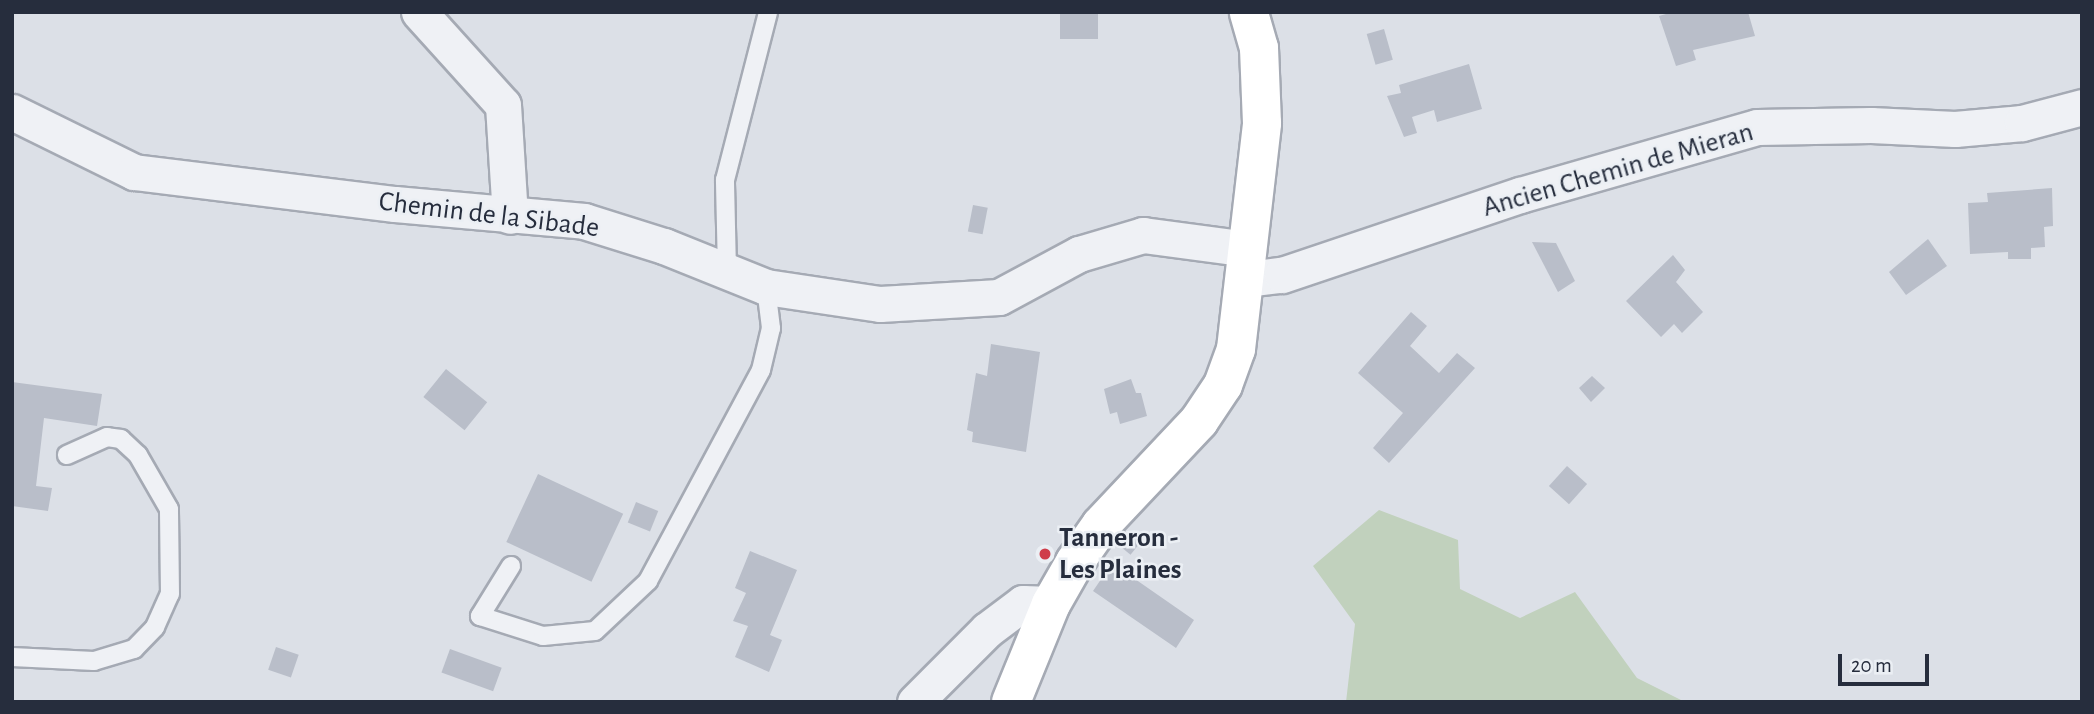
<!DOCTYPE html>
<style>
body{margin:0}
#map{position:relative;width:2094px;height:714px;overflow:hidden;background:#dce0e7;font-family:"Alegreya Sans",sans-serif}
div>[style]{position:absolute}
[style*='--x']{left:calc(var(--x)*1px);top:calc(var(--y)*1px);width:calc(var(--w)*1px);rotate:calc(var(--a)*1deg)}
.green>*{inset:0;background:#c1d1bd}
.building>*{inset:0;background:#b9bec9;transform-origin:0 0}
.roads{filter:drop-shadow(2px 0 #a5aab4) drop-shadow(-2px 0 #a5aab4) drop-shadow(0 2px #a5aab4) drop-shadow(0 -2px #a5aab4)}
.lane>*{height:18px;margin:-9px;padding:0 9px;transform-origin:9px;border-radius:9px;background:#eff1f5}
.street>*{height:35px;margin:-17.5px;padding:0 17.5px;transform-origin:17.5px;border-radius:17.5px;background:#eff1f5}
.secondary>*{height:38px;margin:-19px;padding:0 19px;transform-origin:19px;border-radius:19px;background:#fff}
.dots>*{width:19px;height:19px;translate:-50% -50%;box-sizing:border-box;border:4px solid #ebeff4;border-radius:50%}
span{translate:-50% -50%;white-space:nowrap;text-align:center;line-height:1.15;-webkit-text-stroke:5px #ebeff4;paint-order:stroke}
.street-label{font-size:28px;color:#262d3d}
.poi-label{font-size:28px;color:#262d3d;font-weight:700}
.left{translate:0 -50%;text-align:left}
.frame{position:absolute;inset:0;border:14px solid #262d3d;pointer-events:none}
.scale{position:absolute;left:1838px;top:654px;width:91px;height:32px;box-sizing:border-box;border:4px solid #262d3d;border-top:0;padding-left:9px;font-size:21px;line-height:24px;white-space:nowrap;color:#262d3d;-webkit-text-stroke:5px #ebeff4;paint-order:stroke}
</style>
<div id="map">
<div class="green">
<div style="clip-path:polygon(1379px 510px,1458px 540px,1460px 589px,1520px 618px,1575px 592px,1637px 678px,1685px 702px,1346px 702px,1355px 624px,1313px 566px)"></div>
</div>
<div class="building">
<div style="left:1060px;top:12px;width:38px;height:27px"></div>
<div style="clip-path:polygon(1673px 12px,1748px 12px,1755px 36px,1693px 50px,1696px 60px,1676px 66px,1659px 16px)"></div>
<div style="left:1384px;top:29px;width:32px;height:18px;rotate:74deg"></div>
<div style="clip-path:polygon(1469px 64px,1482px 109px,1437px 122px,1434px 110px,1412px 117px,1417px 133px,1404px 137px,1387px 96px,1401px 93px,1399px 85px)"></div>
<div style="clip-path:polygon(2052px 188px,2053px 226px,2044px 227px,2045px 247px,2031px 248px,2031px 259px,2008px 259px,2008px 252px,1970px 254px,1968px 203px,1988px 202px,1987px 193px)"></div>
<div style="left:973px;top:205px;width:15px;height:27px;rotate:11deg"></div>
<div style="clip-path:polygon(1928px 239px,1947px 266px,1906px 295px,1889px 272px)"></div>
<div style="clip-path:polygon(1532px 242px,1556px 243px,1575px 281px,1558px 292px)"></div>
<div style="clip-path:polygon(1673px 255px,1685px 270px,1676px 282px,1703px 312px,1682px 333px,1674px 324px,1661px 337px,1626px 301px)"></div>
<div style="clip-path:polygon(1411px 312px,1427px 326px,1410px 346px,1439px 373px,1457px 353px,1475px 368px,1389px 463px,1373px 448px,1403px 413px,1358px 373px)"></div>
<div style="clip-path:polygon(991px 344px,1040px 352px,1026px 452px,972px 442px,973px 432px,967px 430px,976px 373px,987px 376px)"></div>
<div style="left:446px;top:369px;width:53px;height:36px;rotate:39deg"></div>
<div style="clip-path:polygon(1592px 376px,1605px 388px,1591px 402px,1579px 388px)"></div>
<div style="clip-path:polygon(1131px 379px,1136px 393px,1141px 393px,1147px 416px,1120px 424px,1117px 412px,1110px 414px,1104px 389px)"></div>
<div style="clip-path:polygon(12px 382px,102px 394px,97px 426px,44px 418px,36px 486px,52px 488px,48px 511px,12px 506px)"></div>
<div style="left:1567px;top:466px;width:27px;height:27px;rotate:42deg"></div>
<div style="left:538px;top:474px;width:94px;height:75px;rotate:25deg"></div>
<div style="left:636px;top:502px;width:24px;height:22px;rotate:22deg"></div>
<div style="left:1119px;top:526px;width:27px;height:15px;rotate:39deg"></div>
<div style="clip-path:polygon(750px 551px,797px 570px,770px 635px,782px 640px,769px 672px,735px 657px,748px 626px,733px 621px,746px 593px,735px 588px)"></div>
<div style="clip-path:polygon(1108px 569px,1119px 577px,1122px 570px,1194px 620px,1176px 648px,1093px 591px)"></div>
<div style="left:276px;top:647px;width:24px;height:24px;rotate:19deg"></div>
<div style="left:450px;top:649px;width:55px;height:25px;rotate:20deg"></div>
</div>
<div class="roads">
<div class="lane">
<div style="--x:727;--y:271;--w:91;--a:-91.3"></div>
<div style="--x:725;--y:180;--w:173;--a:-75.6"></div>
<div style="--x:511;--y:566;--w:59;--a:121.8"></div>
<div style="--x:480;--y:616;--w:66;--a:17.6"></div>
<div style="--x:543;--y:636;--w:52;--a:-5.5"></div>
<div style="--x:595;--y:631;--w:73;--a:-43.3"></div>
<div style="--x:648;--y:581;--w:239;--a:-61.8"></div>
<div style="--x:761;--y:370;--w:43;--a:-76.6"></div>
<div style="--x:771;--y:328;--w:41;--a:-97"></div>
<div style="--x:12;--y:657;--w:82;--a:2.8"></div>
<div style="--x:94;--y:661;--w:42;--a:-16.7"></div>
<div style="--x:134;--y:649;--w:30;--a:-46"></div>
<div style="--x:155;--y:627;--w:36;--a:-66"></div>
<div style="--x:170;--y:594;--w:85;--a:-90.7"></div>
<div style="--x:169;--y:509;--w:62;--a:-119.9"></div>
<div style="--x:138;--y:455;--w:23;--a:-137"></div>
<div style="--x:121;--y:439;--w:14;--a:-172"></div>
<div style="--x:107;--y:437;--w:44;--a:155.8"></div>
</div>
<div class="street">
<div style="--x:419;--y:12;--w:125;--a:47.9"></div>
<div style="--x:503;--y:105;--w:111;--a:86.4"></div>
<div style="--x:12;--y:112;--w:136;--a:26.2"></div>
<div style="--x:134;--y:172;--w:263;--a:7"></div>
<div style="--x:395;--y:204;--w:190;--a:5.1"></div>
<div style="--x:584;--y:221;--w:84;--a:17.4"></div>
<div style="--x:664;--y:246;--w:110;--a:21.9"></div>
<div style="--x:766;--y:287;--w:115;--a:8.5"></div>
<div style="--x:880;--y:304;--w:119;--a:-3.4"></div>
<div style="--x:999;--y:297;--w:91;--a:-28.3"></div>
<div style="--x:1079;--y:254;--w:67;--a:-16.5"></div>
<div style="--x:1143;--y:235;--w:106;--a:7.6"></div>
<div style="--x:1247;--y:279;--w:35;--a:-7"></div>
<div style="--x:1282;--y:275;--w:251;--a:-18.6"></div>
<div style="--x:1520;--y:195;--w:247;--a:-16"></div>
<div style="--x:1757;--y:127;--w:114;--a:-1"></div>
<div style="--x:1871;--y:125;--w:84;--a:2.7"></div>
<div style="--x:1955;--y:129;--w:67;--a:-5.1"></div>
<div style="--x:2022;--y:123;--w:62;--a:-14.9"></div>
<div style="--x:915;--y:702;--w:102;--a:-45"></div>
<div style="--x:987;--y:630;--w:45;--a:-36.9"></div>
<div style="--x:1023;--y:603;--w:28;--a:2"></div>
</div>
<div class="secondary">
<div style="--x:1011;--y:702;--w:106;--a:-67.8"></div>
<div style="--x:1051;--y:604;--w:48;--a:-60.3"></div>
<div style="--x:1075;--y:562;--w:45;--a:-54.9"></div>
<div style="--x:1101;--y:525;--w:143;--a:-46.7"></div>
<div style="--x:1199;--y:421;--w:43;--a:-56.3"></div>
<div style="--x:1223;--y:385;--w:38;--a:-70"></div>
<div style="--x:1236;--y:349;--w:227;--a:-83.4"></div>
<div style="--x:1262;--y:123;--w:75;--a:-92.3"></div>
<div style="--x:1259;--y:48;--w:37;--a:-106"></div>
</div>
</div>
<div class="dots">
<div style="left:1045px;top:554px;background:#cf3d4a"></div>
</div>
<div class="street-label">
<span style="left:1618px;top:170px;rotate:-16deg">Ancien Chemin de Mieran</span>
<span style="left:489px;top:215px;rotate:7deg">Chemin de la Sibade</span>
</div>
<div class="poi-label">
<span class="left" style="left:1059px;top:554px">Tanneron -<br>Les Plaines</span>
</div>
<div class="frame"></div>
<div class="scale">20 m</div>
</div>
